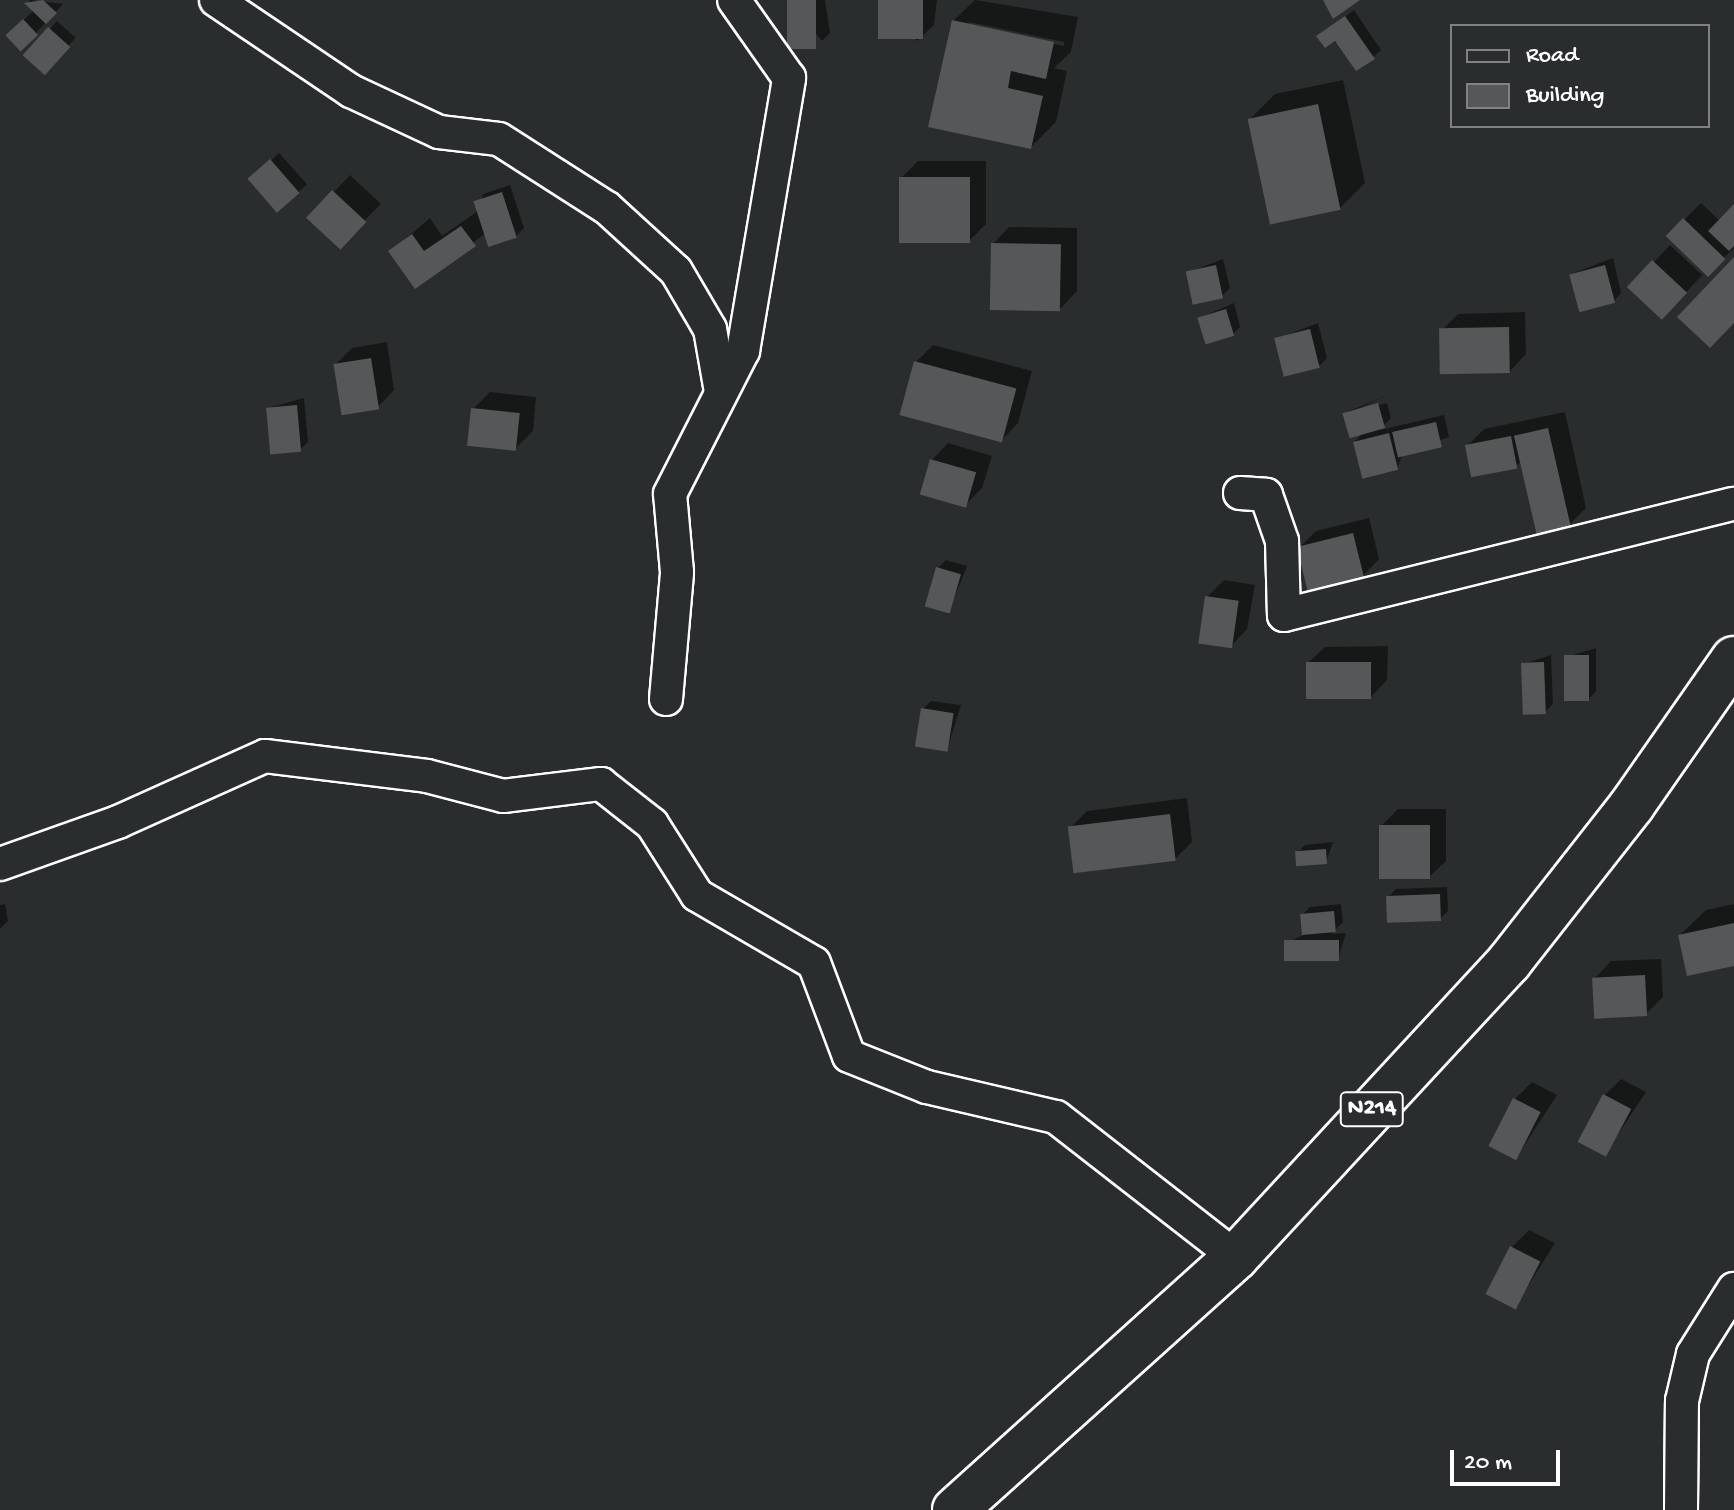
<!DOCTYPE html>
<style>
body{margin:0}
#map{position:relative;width:1734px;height:1510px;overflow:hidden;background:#2a2d2e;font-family:"Gochi Hand",sans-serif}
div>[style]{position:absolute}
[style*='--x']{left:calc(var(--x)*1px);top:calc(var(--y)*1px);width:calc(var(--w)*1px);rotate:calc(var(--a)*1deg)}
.shadow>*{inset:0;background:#0007;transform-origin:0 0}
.building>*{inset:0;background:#555758;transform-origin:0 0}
.roads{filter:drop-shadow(2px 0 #fff) drop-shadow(-2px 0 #fff) drop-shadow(0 2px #fff) drop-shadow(0 -2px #fff)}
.minor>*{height:32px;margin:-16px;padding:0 16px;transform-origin:16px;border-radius:16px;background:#2a2d2e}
.trunk>*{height:44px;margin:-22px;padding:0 22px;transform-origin:22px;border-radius:22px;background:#2a2d2e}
span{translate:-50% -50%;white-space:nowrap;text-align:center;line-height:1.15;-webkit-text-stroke:6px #2a2d2e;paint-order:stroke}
.shield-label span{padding:2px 6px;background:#2a2d2e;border:2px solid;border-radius:6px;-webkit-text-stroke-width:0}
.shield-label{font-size:24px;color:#fff;font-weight:700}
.legend{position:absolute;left:1450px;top:24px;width:260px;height:104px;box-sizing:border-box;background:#2a2d2e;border:2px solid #7f8182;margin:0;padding:10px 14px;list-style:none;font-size:24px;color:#fff}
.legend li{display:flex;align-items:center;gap:16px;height:40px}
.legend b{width:40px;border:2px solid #7f8182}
.scale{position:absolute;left:1450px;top:1450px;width:110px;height:36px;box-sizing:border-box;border:4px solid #fff;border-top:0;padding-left:10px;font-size:24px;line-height:28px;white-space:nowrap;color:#fff;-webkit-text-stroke:6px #2a2d2e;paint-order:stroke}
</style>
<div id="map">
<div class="shadow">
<div style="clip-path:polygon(29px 0,63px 4px,21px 49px,8px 36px,34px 10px)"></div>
<div style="clip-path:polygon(789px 0,825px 0,830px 33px,822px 41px)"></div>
<div style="clip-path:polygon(880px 0,937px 0,934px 25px,917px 41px)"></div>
<div style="clip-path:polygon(evenodd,975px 0,1078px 17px,1071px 52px,1054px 68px,1067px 71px,1056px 122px,1031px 147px,953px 21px,975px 0,969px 22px,1064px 42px,1064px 46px,969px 26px,969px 22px)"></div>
<div style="clip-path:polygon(1354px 10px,1381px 50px,1373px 57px,1319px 36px)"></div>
<div style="left:57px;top:21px;width:25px;height:47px;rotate:42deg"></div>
<div style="clip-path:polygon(1343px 80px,1365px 183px,1340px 208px,1250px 119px,1275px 94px)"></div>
<div style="left:279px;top:153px;width:42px;height:39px;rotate:48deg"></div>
<div style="clip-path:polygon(918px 161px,986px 161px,986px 224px,969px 241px,901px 178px)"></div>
<div style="clip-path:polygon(350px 175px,381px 204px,338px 247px,334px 192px)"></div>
<div style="clip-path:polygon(510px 185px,524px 228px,516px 236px,486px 233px,415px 286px,391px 251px,430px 218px,442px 236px,478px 211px,483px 194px)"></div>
<div style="clip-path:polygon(1701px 203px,1720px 221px,1734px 207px,1734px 248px,1708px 274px,1668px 236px)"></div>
<div style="clip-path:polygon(1009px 227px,1077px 228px,1077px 291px,1061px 308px,993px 244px)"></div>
<div style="left:1670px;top:245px;width:44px;height:59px;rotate:43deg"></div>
<div style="clip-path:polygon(1613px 258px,1621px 293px,1614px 301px,1571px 274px)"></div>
<div style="clip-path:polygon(1223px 259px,1230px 288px,1222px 296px,1189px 272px)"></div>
<div style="clip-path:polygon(1234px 303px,1240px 327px,1233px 334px,1199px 318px)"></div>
<div style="clip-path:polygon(1525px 312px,1526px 354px,1510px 371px,1441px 331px,1458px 314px)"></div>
<div style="clip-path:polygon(1318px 323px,1327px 358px,1319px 366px,1276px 339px)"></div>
<div style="clip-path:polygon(387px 342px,394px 390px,378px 407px,335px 365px,352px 348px)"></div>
<div style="clip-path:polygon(933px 345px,1032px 371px,1018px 423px,1002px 440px,916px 362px)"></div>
<div style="clip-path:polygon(490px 392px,536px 397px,533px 431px,516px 448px,473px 409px)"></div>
<div style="clip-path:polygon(1386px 396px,1351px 412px,1387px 403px,1391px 418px,1380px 430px,1444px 415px,1449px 437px,1403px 453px,1397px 469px,1355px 441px,1366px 430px,1344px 413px)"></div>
<div style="clip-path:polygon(304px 398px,308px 442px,300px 450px,268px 408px)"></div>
<div style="clip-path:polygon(1565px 412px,1586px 508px,1569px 525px,1522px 461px,1516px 466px,1467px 446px,1484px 429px)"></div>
<div style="clip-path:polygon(948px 443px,992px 456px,982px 488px,965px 505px,932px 460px)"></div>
<div style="clip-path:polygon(1369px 518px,1379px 559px,1363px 576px,1299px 548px,1316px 531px)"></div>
<div style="clip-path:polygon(946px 560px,967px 566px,949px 611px,938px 568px)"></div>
<div style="clip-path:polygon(1224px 580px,1255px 585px,1247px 629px,1231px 646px,1207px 597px)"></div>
<div style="clip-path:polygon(1388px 646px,1387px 680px,1371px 697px,1308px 663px,1325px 647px)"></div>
<div style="clip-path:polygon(1596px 648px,1596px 691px,1589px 699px,1566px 657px)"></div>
<div style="clip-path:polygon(1551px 655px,1553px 704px,1545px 712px,1523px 664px)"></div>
<div style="clip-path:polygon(931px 701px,961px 705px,947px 750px,923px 709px)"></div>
<div style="clip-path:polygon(1187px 798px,1192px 842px,1175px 859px,1070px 828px,1087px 811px)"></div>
<div style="clip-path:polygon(1398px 809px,1446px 809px,1446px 861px,1429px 877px,1381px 826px)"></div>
<div style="clip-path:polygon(1333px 842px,1326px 862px,1297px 853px,1305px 845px)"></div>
<div style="clip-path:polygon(1447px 887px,1448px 911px,1440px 919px,1388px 897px,1396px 889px)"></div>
<div style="clip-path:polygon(5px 904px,8px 921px,0 929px,0 905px)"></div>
<div style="clip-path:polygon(1341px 904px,1343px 922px,1331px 934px,1346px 933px,1338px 959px,1286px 943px,1304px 935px,1302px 915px,1310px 907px)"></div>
<div style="clip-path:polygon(1734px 904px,1734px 964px,1680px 935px,1706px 910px)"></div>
<div style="clip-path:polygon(1661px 959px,1663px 997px,1646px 1014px,1595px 978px,1611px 961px)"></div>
<div style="clip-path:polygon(1621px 1079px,1646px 1092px,1605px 1154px,1604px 1096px)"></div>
<div style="clip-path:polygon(1532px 1082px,1557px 1095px,1516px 1158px,1515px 1099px)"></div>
<div style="clip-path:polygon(1529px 1230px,1555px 1243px,1515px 1307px,1512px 1247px)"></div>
</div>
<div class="building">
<div style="clip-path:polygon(43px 0,57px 13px,46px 24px,24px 3px)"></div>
<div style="left:787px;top:0;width:29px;height:49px"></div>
<div style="left:878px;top:0;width:45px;height:39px"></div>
<div style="clip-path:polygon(1323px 0,1360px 0,1333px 19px)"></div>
<div style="clip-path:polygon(1345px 16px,1375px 59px,1356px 71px,1335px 41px,1325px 48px,1316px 36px)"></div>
<div style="left:23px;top:19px;width:22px;height:24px;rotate:47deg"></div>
<div style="clip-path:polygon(952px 20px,1054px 42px,1046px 79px,1011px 71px,1008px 88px,1043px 96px,1031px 149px,928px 127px)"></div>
<div style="left:48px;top:27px;width:30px;height:38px;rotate:42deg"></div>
<div style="left:1318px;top:104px;width:108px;height:72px;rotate:78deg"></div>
<div style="left:270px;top:159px;width:45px;height:30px;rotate:49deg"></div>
<div style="left:899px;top:177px;width:71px;height:66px"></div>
<div style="left:332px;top:190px;width:47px;height:38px;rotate:43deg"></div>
<div style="left:502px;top:192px;width:48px;height:30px;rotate:72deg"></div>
<div style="clip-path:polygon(1734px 204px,1734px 246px,1729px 251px,1708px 231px)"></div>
<div style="left:1683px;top:218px;width:59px;height:25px;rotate:44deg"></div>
<div style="clip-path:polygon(461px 226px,476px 246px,415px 289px,388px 251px,412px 234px,424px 251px)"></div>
<div style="left:991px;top:243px;width:70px;height:67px;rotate:1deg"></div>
<div style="clip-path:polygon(1734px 257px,1734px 323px,1710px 348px,1677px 317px)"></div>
<div style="left:1652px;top:260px;width:48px;height:37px;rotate:43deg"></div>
<div style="left:1216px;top:265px;width:34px;height:31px;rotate:78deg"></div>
<div style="left:1605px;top:265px;width:39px;height:37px;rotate:75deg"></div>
<div style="left:1226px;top:309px;width:28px;height:30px;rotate:73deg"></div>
<div style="left:1509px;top:327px;width:46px;height:70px;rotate:89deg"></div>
<div style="left:1310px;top:329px;width:40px;height:37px;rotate:76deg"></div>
<div style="left:371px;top:358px;width:52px;height:38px;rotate:81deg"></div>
<div style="left:914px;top:361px;width:106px;height:56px;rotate:15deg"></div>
<div style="left:1378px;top:403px;width:26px;height:37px;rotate:74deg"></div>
<div style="left:297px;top:405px;width:47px;height:31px;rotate:85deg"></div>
<div style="left:471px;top:408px;width:49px;height:38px;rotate:6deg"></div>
<div style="left:1436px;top:422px;width:26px;height:45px;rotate:77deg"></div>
<div style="left:1548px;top:428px;width:101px;height:35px;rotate:77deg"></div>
<div style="left:1389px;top:433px;width:38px;height:37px;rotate:76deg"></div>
<div style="left:1511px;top:436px;width:33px;height:47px;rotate:79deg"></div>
<div style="left:930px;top:459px;width:48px;height:37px;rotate:16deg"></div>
<div style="left:1353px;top:533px;width:46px;height:58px;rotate:76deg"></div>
<div style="left:936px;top:567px;width:26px;height:41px;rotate:16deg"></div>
<div style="left:1205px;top:596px;width:34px;height:48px;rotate:8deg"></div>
<div style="left:1589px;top:655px;width:46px;height:25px;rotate:90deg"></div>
<div style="left:1371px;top:662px;width:37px;height:65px;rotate:90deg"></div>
<div style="left:1544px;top:662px;width:52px;height:23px;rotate:88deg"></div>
<div style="left:921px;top:708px;width:33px;height:39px;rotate:9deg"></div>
<div style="left:1170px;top:814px;width:47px;height:103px;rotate:83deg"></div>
<div style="left:1379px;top:825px;width:51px;height:54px"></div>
<div style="left:1326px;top:849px;width:15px;height:31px;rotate:86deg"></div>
<div style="left:1440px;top:894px;width:27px;height:54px;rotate:88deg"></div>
<div style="left:1334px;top:911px;width:21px;height:34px;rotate:85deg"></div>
<div style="clip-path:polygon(1734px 923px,1734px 966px,1687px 976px,1678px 935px)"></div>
<div style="left:1339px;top:940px;width:21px;height:55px;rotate:90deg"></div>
<div style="left:1645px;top:975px;width:41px;height:53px;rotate:87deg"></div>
<div style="left:1603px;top:1094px;width:32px;height:54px;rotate:28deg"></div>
<div style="left:1513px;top:1098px;width:31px;height:54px;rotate:27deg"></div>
<div style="left:1510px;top:1246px;width:34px;height:54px;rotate:27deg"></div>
</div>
<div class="roads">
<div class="minor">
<div style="--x:216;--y:0;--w:163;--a:34"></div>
<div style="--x:351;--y:91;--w:97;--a:25"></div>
<div style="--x:439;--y:132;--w:60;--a:6.7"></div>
<div style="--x:499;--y:139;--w:128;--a:32.6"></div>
<div style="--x:607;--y:208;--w:93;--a:42.4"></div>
<div style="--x:676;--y:271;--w:67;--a:59.6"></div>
<div style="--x:710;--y:329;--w:64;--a:80.1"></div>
<div style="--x:1240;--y:493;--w:26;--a:4"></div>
<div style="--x:1266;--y:495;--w:49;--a:70.8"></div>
<div style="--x:1282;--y:541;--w:74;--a:88.5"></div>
<div style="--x:1284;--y:615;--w:463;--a:-13.9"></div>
<div style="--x:666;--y:699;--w:127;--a:-85"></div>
<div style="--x:677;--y:572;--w:78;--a:-95.1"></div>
<div style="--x:670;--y:494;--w:161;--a:-63"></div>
<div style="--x:743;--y:351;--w:277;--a:-80.4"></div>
<div style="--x:789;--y:78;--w:95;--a:-125.2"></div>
<div style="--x:0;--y:864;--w:125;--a:-19.6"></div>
<div style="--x:118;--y:822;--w:161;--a:-24.2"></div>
<div style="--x:265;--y:756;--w:163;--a:7"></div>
<div style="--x:427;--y:776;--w:79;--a:14.7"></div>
<div style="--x:503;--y:796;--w:99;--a:-7"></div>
<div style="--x:601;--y:784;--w:65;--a:38.1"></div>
<div style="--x:652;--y:824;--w:84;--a:57.6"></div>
<div style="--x:697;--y:895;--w:135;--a:30.2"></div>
<div style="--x:814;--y:963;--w:99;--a:69.4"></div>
<div style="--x:849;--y:1056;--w:84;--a:21.7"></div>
<div style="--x:927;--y:1087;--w:132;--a:13.1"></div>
<div style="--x:1056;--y:1117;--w:228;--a:37.9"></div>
<div style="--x:1681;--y:1510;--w:109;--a:-89.5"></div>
<div style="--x:1682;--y:1401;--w:48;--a:-76.8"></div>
<div style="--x:1693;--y:1354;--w:77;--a:-57.8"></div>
</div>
<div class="trunk">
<div style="--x:955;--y:1510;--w:378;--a:-42"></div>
<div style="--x:1236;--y:1257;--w:402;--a:-47.2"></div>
<div style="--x:1509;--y:962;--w:199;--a:-51.9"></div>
<div style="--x:1632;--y:805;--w:178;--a:-55.1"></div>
</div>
</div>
<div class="shield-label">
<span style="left:1372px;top:1109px">N214</span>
</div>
<ul class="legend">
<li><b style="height:10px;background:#2a2d2e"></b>Road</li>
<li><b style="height:22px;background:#555758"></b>Building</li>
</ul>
<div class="scale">20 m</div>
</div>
